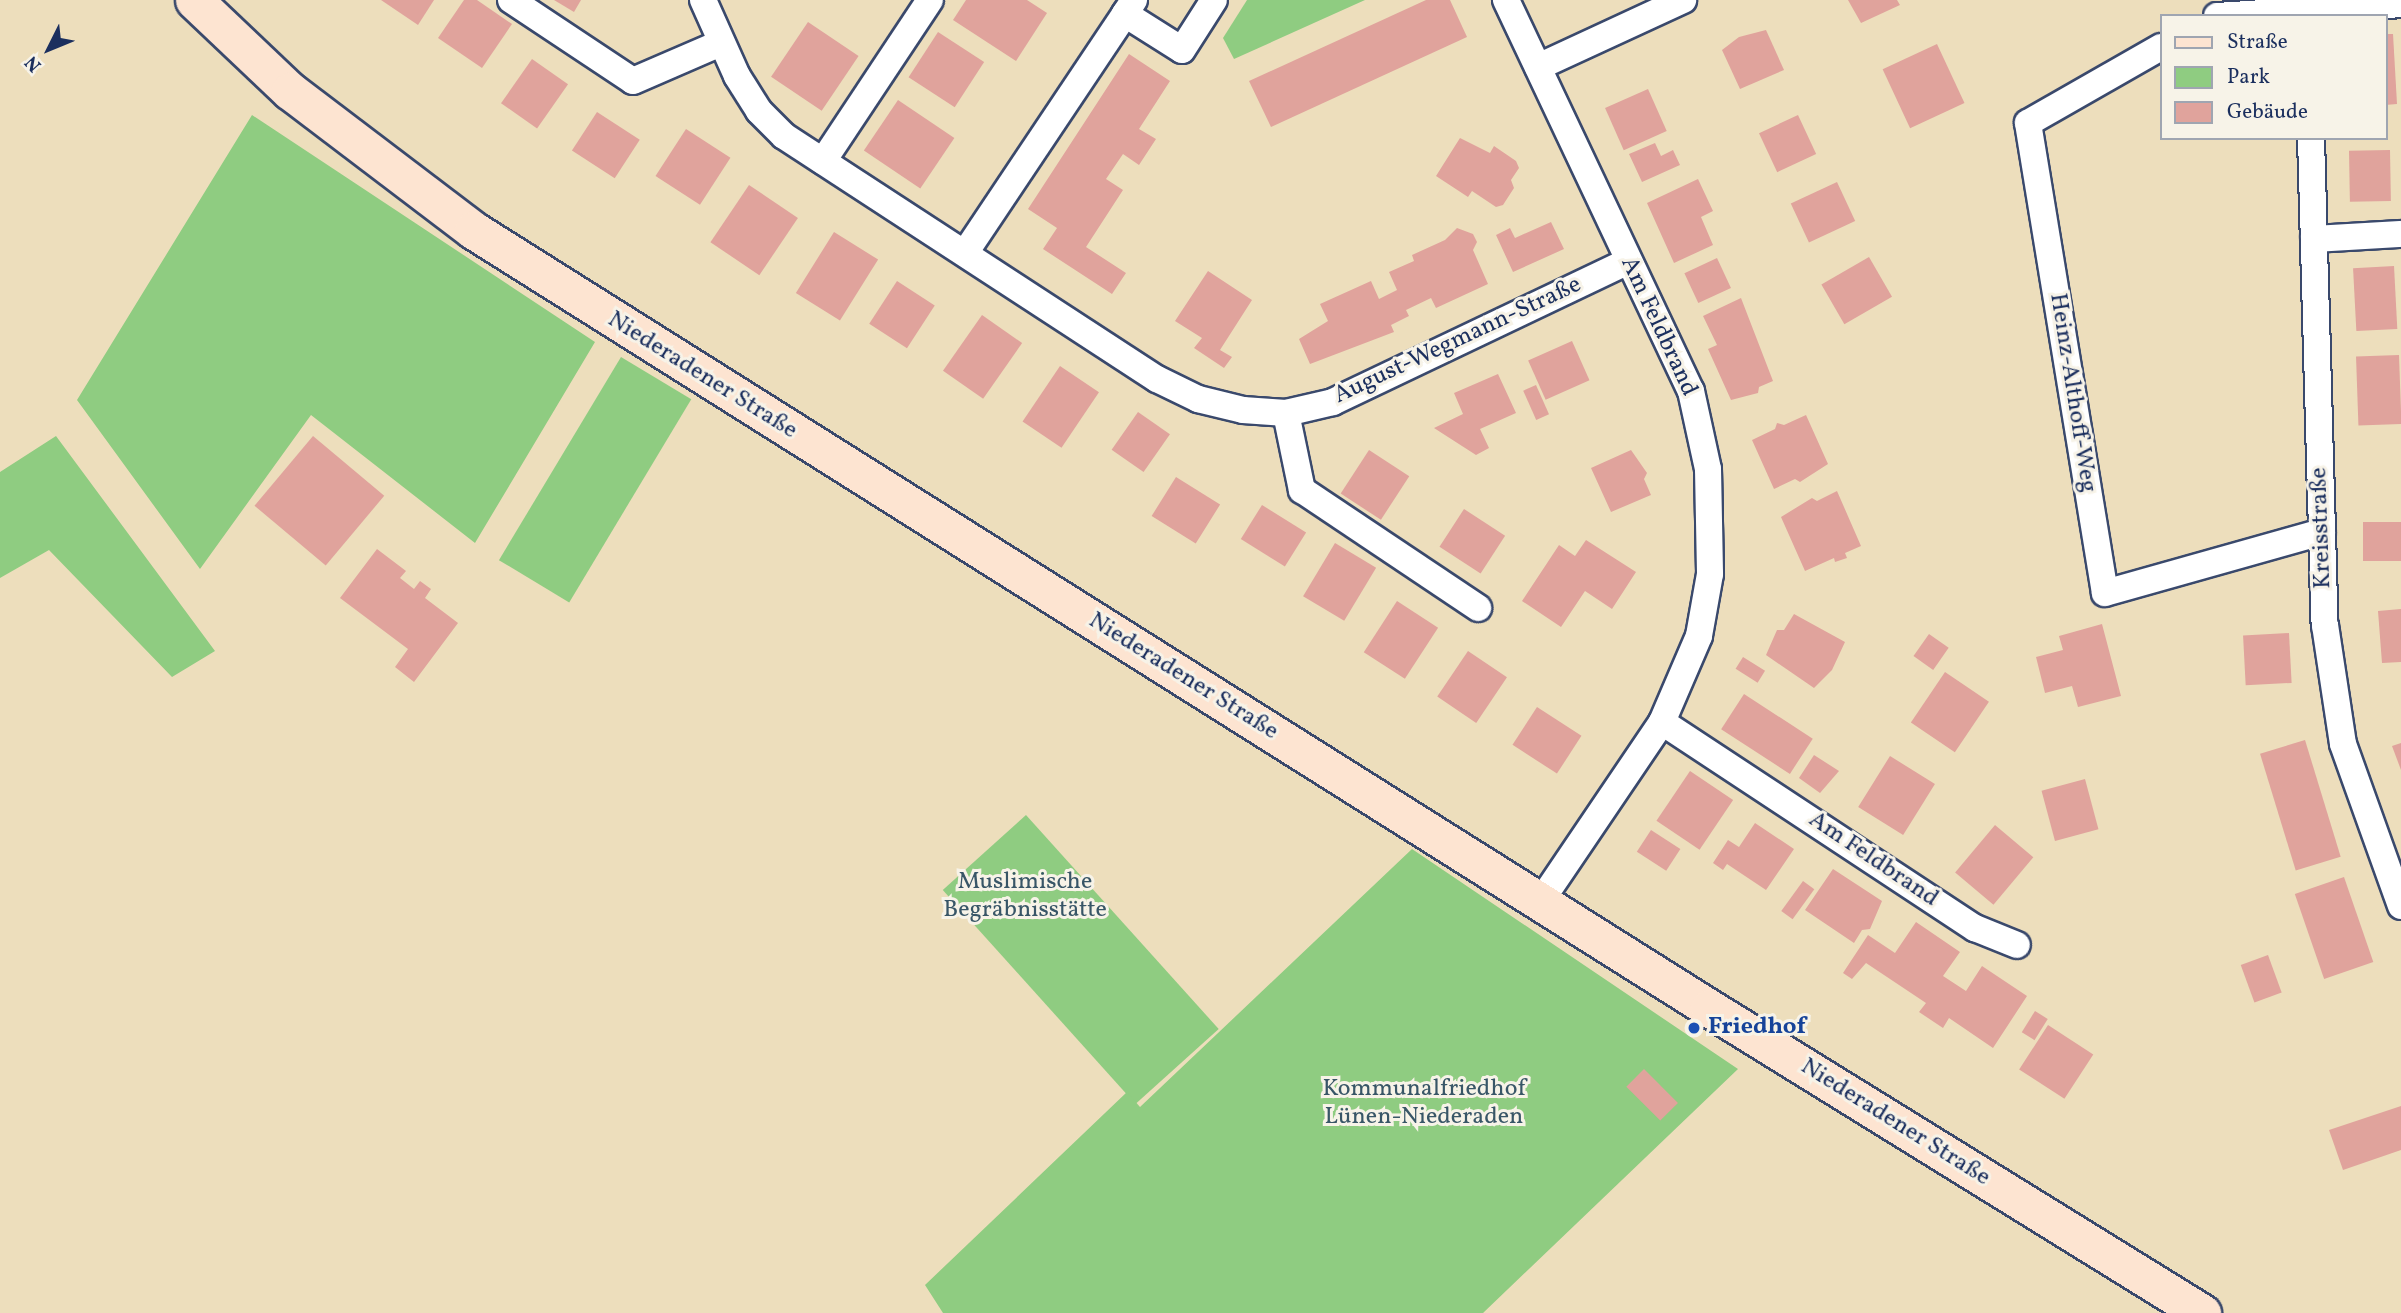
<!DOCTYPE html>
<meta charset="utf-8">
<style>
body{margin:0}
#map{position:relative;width:2401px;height:1313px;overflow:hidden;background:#eddebc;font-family:Vollkorn,serif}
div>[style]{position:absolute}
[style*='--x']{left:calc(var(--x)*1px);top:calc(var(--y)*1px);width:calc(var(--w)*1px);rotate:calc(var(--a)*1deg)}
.green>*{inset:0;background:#8fcc81;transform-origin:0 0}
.building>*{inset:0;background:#e0a39c;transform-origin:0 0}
.roads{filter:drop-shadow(2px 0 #3a496c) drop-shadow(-2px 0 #3a496c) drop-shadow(0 2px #3a496c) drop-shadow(0 -2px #3a496c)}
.street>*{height:26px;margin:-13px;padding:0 13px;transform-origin:13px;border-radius:13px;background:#fff}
.secondary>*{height:37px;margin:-18.5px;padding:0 18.5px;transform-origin:18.5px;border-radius:18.5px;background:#fde4d1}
.dots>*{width:19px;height:19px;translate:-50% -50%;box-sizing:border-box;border:4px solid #f7f3e8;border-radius:50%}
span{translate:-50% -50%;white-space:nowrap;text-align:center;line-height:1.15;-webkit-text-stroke:6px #f7f3e8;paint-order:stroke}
.street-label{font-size:24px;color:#1b2f5e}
.park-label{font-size:24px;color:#385667}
.transit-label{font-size:24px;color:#164399;font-weight:700}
.left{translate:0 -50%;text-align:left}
.legend{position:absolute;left:2160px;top:14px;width:228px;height:126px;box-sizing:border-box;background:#f7f3e8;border:2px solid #9fa5b1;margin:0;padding:9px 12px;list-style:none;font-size:21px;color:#1b2f5e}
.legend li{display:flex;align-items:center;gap:14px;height:35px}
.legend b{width:35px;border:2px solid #9fa5b1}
.north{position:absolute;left:14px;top:14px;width:70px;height:70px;-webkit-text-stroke:5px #f7f3e8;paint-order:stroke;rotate:227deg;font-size:19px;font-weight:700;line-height:28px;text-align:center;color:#1b2f5e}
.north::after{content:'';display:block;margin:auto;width:24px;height:32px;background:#1b2f5e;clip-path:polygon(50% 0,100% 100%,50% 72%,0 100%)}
</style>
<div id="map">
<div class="green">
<div style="clip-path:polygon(1247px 0,1365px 0,1234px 59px,1223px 38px)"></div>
<div style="clip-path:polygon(252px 115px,595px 342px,475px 543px,311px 415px,200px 569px,77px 400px)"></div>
<div style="left:621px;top:357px;width:82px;height:237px;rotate:31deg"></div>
<div style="clip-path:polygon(56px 436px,215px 651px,172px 677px,49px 550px,0 578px,0 472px)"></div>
<div style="left:1026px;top:815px;width:288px;height:112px;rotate:48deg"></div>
<div style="clip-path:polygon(1412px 849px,1738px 1069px,1483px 1313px,943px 1313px,925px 1285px,1127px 1092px,1140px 1107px)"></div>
</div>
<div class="building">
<div style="clip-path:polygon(381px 0,434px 0,418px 25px)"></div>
<div style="clip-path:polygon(464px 0,477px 0,512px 24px,482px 68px,438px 38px)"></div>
<div style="clip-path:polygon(554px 0,581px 0,574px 12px)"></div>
<div style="clip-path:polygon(966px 0,1027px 0,1047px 13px,1016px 61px,953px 20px)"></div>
<div style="clip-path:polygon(1426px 0,1450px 0,1467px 37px,1271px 127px,1249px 81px)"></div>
<div style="clip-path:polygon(1848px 0,1897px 0,1900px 5px,1861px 23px)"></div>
<div style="left:808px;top:22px;width:61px;height:66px;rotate:34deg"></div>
<div style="clip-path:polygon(1766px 30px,1784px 70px,1740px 89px,1722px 50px,1739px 37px)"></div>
<div style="left:938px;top:32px;width:55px;height:54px;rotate:33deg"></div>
<div style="clip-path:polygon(2385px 34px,2393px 34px,2397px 104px,2385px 105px)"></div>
<div style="left:1937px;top:44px;width:65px;height:60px;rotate:65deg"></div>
<div style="clip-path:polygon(1129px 54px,1170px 81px,1139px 129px,1156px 139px,1139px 165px,1123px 154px,1106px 179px,1123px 190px,1086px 247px,1126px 273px,1112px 294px,1043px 249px,1057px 228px,1028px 209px)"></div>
<div style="left:532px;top:59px;width:44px;height:54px;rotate:35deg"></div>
<div style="left:1648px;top:89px;width:46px;height:47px;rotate:66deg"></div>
<div style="left:898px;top:100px;width:68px;height:61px;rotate:34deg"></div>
<div style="left:597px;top:112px;width:51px;height:46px;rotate:33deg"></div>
<div style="left:1798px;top:115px;width:43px;height:43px;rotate:65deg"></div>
<div style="left:686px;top:129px;width:53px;height:56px;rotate:33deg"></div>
<div style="clip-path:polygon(1460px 138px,1490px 153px,1494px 146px,1516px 161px,1519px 168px,1511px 180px,1514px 188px,1503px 205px,1496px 207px,1472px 191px,1468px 197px,1436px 176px)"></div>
<div style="clip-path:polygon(1655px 143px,1661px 156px,1673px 150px,1680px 165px,1642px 182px,1629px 154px)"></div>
<div style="left:2390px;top:150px;width:51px;height:41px;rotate:89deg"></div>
<div style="clip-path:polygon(1698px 179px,1713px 211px,1701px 217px,1713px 245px,1674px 263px,1647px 203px)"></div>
<div style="left:1837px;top:182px;width:43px;height:51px;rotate:65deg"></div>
<div style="left:749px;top:185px;width:59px;height:69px;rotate:34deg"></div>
<div style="clip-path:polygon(1551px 222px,1564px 249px,1513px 272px,1496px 235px,1510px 228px,1515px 238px)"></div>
<div style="clip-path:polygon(1457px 228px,1473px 234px,1477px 242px,1473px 250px,1488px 284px,1436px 308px,1431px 298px,1406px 310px,1409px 316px,1391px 325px,1394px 332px,1310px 364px,1299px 339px,1328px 321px,1320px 304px,1371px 281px,1379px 299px,1397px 290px,1389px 272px,1414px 261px,1412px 255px,1445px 240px)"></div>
<div style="left:834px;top:232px;width:52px;height:72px;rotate:32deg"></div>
<div style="left:1869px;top:257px;width:46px;height:55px;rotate:60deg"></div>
<div style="left:1717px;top:258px;width:33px;height:36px;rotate:65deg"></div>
<div style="left:2394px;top:266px;width:63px;height:41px;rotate:87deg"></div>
<div style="clip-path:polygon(1208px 271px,1252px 300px,1220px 350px,1232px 357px,1224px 368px,1194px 348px,1202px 338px,1175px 321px)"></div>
<div style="left:897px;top:281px;width:45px;height:51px;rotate:33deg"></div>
<div style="clip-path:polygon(1741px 298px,1773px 381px,1759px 387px,1758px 393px,1731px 400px,1708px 349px,1717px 345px,1703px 316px)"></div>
<div style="left:982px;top:315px;width:49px;height:68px;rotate:35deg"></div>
<div style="left:1572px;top:341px;width:43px;height:48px;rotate:66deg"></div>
<div style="left:2399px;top:355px;width:69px;height:43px;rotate:88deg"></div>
<div style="left:1060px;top:366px;width:47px;height:67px;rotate:34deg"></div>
<div style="clip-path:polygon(1498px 374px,1516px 413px,1480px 429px,1489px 448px,1476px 455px,1434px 428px,1463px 414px,1454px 393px)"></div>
<div style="left:1536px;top:385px;width:32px;height:14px;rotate:66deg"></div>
<div style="left:1138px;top:412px;width:39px;height:46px;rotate:35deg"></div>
<div style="clip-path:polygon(1806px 415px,1828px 464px,1800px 482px,1795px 479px,1774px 489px,1752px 440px,1775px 429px,1777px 423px,1784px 425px)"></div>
<div style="left:313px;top:436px;width:93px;height:91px;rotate:40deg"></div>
<div style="left:1369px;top:450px;width:48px;height:52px;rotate:33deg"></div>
<div style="clip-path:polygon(1631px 450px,1647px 473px,1644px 479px,1651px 495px,1611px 512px,1591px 468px)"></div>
<div style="left:1176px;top:477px;width:52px;height:46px;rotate:32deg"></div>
<div style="clip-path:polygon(1837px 491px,1861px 546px,1845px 553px,1847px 558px,1835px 562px,1834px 558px,1805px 571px,1781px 517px,1812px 498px,1817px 501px)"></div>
<div style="left:1262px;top:505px;width:52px;height:40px;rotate:32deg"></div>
<div style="left:1464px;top:509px;width:49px;height:45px;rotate:33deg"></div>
<div style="left:2401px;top:522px;width:39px;height:38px;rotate:90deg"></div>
<div style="clip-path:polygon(1586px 540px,1636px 572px,1612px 609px,1585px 591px,1561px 627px,1522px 601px,1559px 545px,1575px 556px)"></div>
<div style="left:1335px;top:543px;width:48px;height:62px;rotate:31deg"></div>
<div style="clip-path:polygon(377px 549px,406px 571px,400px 578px,414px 589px,420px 581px,431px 589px,425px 598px,458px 623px,414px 682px,395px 667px,408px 649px,340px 598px)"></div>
<div style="left:1397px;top:601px;width:49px;height:61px;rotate:33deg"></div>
<div style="clip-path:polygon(2401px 609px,2401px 662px,2382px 663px,2378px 611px)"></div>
<div style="clip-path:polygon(1794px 614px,1845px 642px,1832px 670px,1814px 688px,1766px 655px,1777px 630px,1784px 630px)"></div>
<div style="clip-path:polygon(2102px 624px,2121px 696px,2078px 707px,2072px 686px,2045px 693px,2036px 657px,2063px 650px,2059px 636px)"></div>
<div style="left:2289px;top:633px;width:50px;height:46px;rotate:87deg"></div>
<div style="left:1929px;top:634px;width:24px;height:27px;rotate:35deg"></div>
<div style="left:1468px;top:651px;width:47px;height:55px;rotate:34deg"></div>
<div style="left:1743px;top:657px;width:26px;height:14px;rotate:32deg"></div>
<div style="left:1945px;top:672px;width:53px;height:61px;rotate:34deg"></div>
<div style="left:1744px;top:694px;width:82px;height:42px;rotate:33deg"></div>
<div style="left:1537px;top:707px;width:53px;height:45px;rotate:33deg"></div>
<div style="left:2305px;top:740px;width:122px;height:47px;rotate:73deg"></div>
<div style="clip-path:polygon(2401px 743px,2401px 770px,2392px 746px)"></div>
<div style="clip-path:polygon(1814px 755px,1839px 771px,1820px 793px,1799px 778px)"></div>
<div style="left:1890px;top:756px;width:53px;height:60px;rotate:32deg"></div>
<div style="left:1690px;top:771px;width:52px;height:60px;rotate:34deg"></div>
<div style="left:2085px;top:779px;width:52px;height:45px;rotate:75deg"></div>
<div style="clip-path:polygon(1755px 823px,1794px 849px,1766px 890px,1727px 864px,1723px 870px,1713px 863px,1728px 840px,1739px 847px)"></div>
<div style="left:1995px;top:825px;width:50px;height:62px;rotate:40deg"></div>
<div style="left:1651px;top:830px;width:35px;height:26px;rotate:33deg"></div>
<div style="clip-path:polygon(1833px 869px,1882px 901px,1870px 929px,1862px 930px,1854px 943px,1805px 910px)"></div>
<div style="left:2344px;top:877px;width:90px;height:52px;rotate:71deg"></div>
<div style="left:1803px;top:881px;width:14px;height:37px;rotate:36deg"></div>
<div style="clip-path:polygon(1916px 922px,1960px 952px,1943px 976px,1966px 991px,1982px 966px,2027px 996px,1993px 1048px,1949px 1018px,1943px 1028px,1919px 1012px,1926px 1003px,1866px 963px,1852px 979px,1843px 973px,1868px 935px,1895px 953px)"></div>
<div style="left:2268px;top:955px;width:40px;height:29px;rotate:70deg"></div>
<div style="left:2035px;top:1011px;width:15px;height:25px;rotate:32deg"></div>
<div style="left:2048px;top:1025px;width:54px;height:53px;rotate:33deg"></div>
<div style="left:1644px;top:1069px;width:48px;height:25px;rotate:45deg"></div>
<div style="clip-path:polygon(2401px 1106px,2401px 1150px,2343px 1170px,2329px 1130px)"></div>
</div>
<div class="roads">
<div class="street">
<div style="--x:511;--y:0;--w:146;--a:33.6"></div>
<div style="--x:633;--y:81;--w:96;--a:-23.4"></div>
<div style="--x:703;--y:0;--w:83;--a:65.9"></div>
<div style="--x:737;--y:76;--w:41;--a:57.8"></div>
<div style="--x:759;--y:111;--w:35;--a:45"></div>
<div style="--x:784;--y:136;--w:445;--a:33.1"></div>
<div style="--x:1157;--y:379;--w:46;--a:26"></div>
<div style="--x:1198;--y:399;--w:46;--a:13.7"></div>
<div style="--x:1243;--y:410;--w:43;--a:4"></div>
<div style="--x:1286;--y:413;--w:48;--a:-13.2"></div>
<div style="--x:1333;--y:402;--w:327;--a:-25.5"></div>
<div style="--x:1134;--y:0;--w:17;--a:123"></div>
<div style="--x:1125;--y:14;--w:67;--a:32.3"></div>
<div style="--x:1182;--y:50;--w:59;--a:-57.4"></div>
<div style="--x:1506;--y:0;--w:433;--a:64.7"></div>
<div style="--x:1691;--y:391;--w:80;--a:77.7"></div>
<div style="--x:1708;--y:469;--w:105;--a:88.9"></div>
<div style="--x:1710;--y:574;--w:63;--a:100.1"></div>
<div style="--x:1699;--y:636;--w:94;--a:113.3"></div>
<div style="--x:1662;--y:722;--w:217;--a:124.1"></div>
<div style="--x:2217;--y:16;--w:184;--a:-3.7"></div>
<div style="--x:2161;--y:47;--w:153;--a:150.3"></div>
<div style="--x:2028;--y:123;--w:476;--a:80.7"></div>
<div style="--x:2105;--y:593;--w:225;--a:-15.7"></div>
<div style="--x:1538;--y:67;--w:160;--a:-24.8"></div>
<div style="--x:2311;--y:138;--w:487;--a:88.4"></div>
<div style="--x:2325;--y:625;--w:120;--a:81.4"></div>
<div style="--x:2343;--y:744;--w:172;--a:70.3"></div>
<div style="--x:823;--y:161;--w:193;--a:-56.4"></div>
<div style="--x:2314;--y:239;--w:87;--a:-3.3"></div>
<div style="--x:965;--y:253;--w:288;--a:-56.2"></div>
<div style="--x:1286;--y:413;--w:79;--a:78.3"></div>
<div style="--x:1302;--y:490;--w:212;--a:33.8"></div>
<div style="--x:1662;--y:722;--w:375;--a:33.4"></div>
<div style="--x:1975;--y:928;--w:45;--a:22"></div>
</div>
<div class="secondary">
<div style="--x:194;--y:0;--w:132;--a:43.5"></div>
<div style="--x:290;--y:91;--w:230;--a:37.2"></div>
<div style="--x:473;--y:230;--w:1460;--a:32.19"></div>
<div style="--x:1709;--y:1008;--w:580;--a:31.74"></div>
</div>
</div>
<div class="dots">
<div style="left:1694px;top:1028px;background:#1a4fb4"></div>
</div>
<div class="street-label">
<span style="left:1658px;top:327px;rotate:65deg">Am Feldbrand</span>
<span style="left:1458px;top:341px;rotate:-25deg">August-Wegmann-Straße</span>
<span style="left:702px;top:376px;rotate:32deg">Niederadener Straße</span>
<span style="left:2072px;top:393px;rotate:81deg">Heinz-Althoff-Weg</span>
<span style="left:2322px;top:528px;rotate:-92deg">Kreisstraße</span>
<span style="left:1183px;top:677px;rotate:32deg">Niederadener Straße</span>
<span style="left:1873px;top:860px;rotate:34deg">Am Feldbrand</span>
<span style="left:1895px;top:1123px;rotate:32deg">Niederadener Straße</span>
</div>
<div class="park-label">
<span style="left:1025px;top:897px">Muslimische<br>Begräbnisstätte</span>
<span style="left:1424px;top:1104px">Kommunalfriedhof<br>Lünen-Niederaden</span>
</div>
<div class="transit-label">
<span class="left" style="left:1708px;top:1028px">Friedhof</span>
</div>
<ul class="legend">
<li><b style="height:9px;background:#fde4d1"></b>Straße</li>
<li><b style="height:19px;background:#8fcc81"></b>Park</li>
<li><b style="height:19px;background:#e0a39c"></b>Gebäude</li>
</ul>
<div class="north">N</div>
</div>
